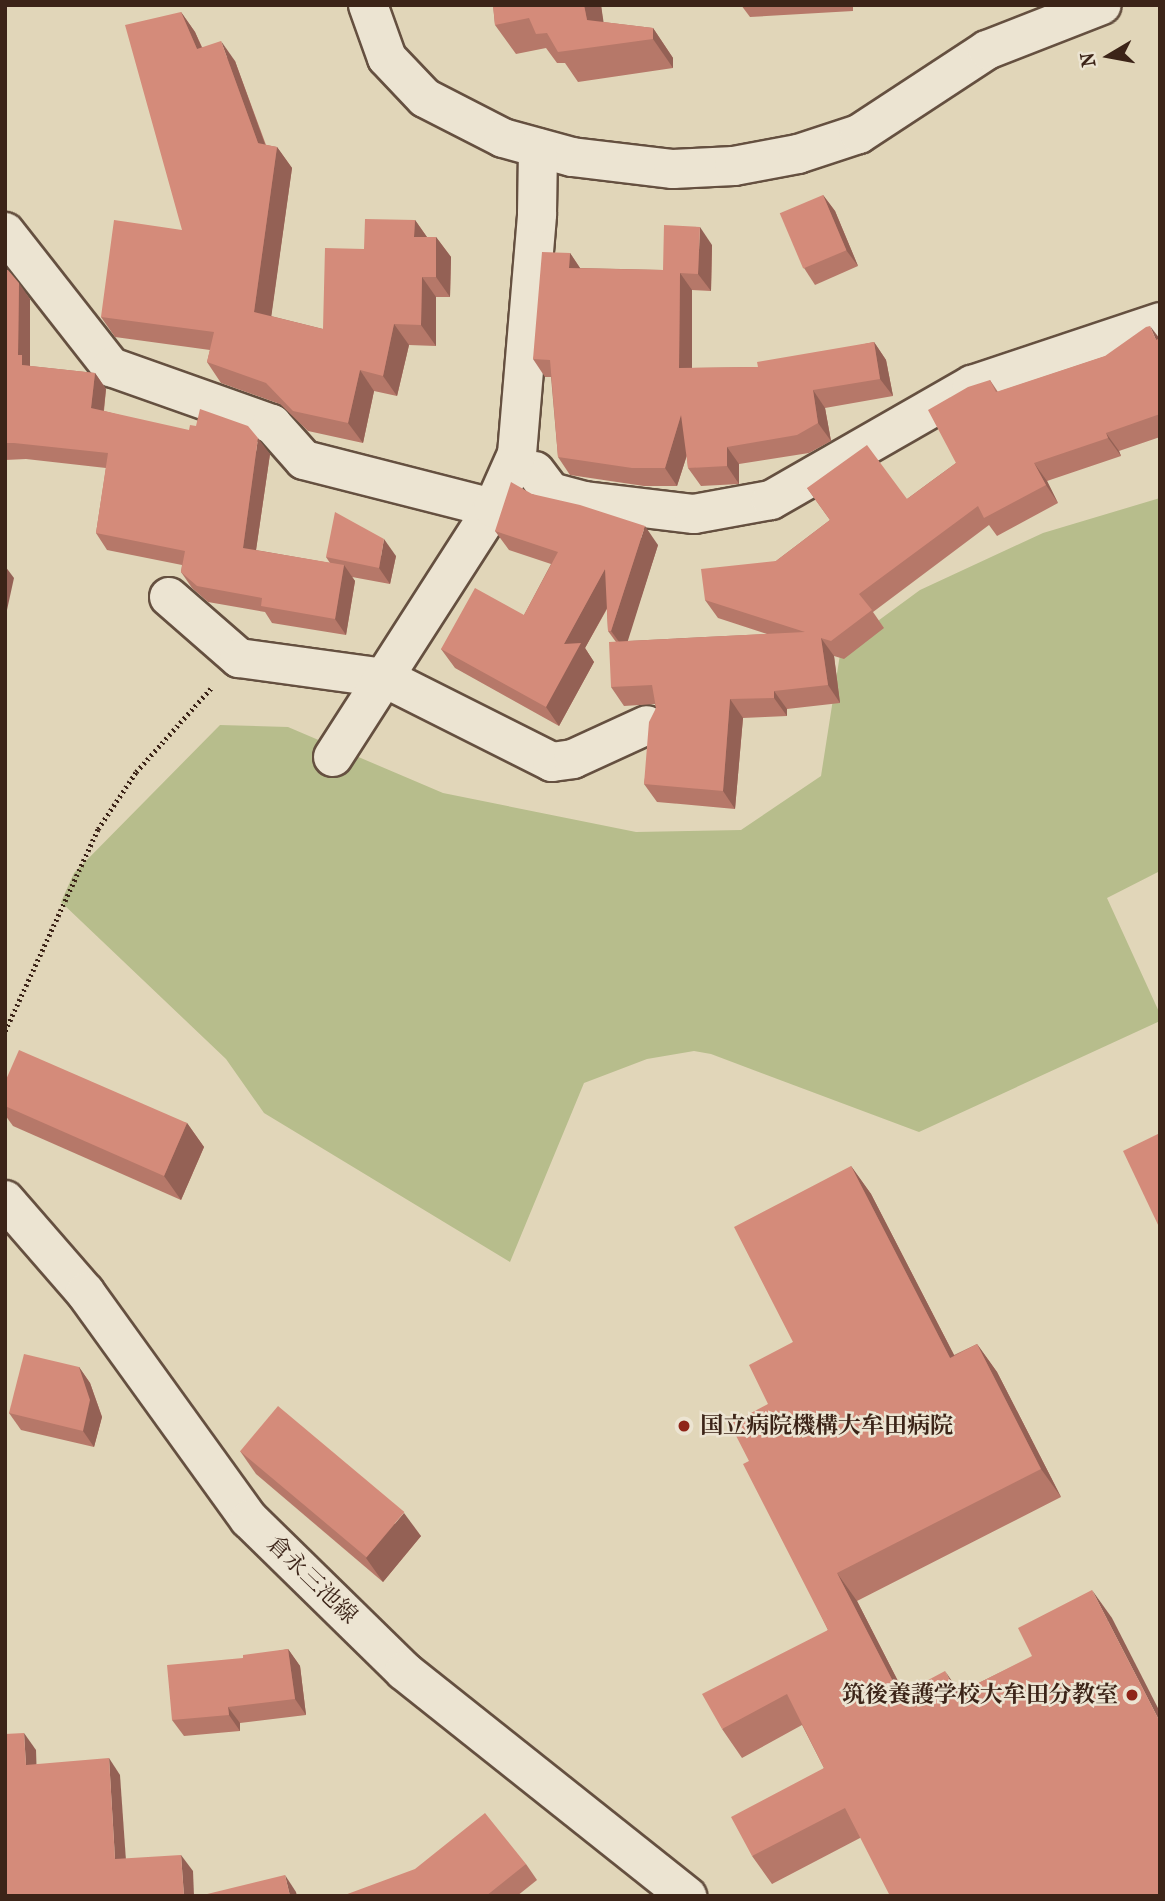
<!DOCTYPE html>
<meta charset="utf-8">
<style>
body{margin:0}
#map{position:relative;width:1165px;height:1901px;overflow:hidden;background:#e1d6b9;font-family:"IM FELL French Canon","Noto Serif JP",serif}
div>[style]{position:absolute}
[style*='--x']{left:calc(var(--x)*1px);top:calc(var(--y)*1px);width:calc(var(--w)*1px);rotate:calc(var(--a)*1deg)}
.green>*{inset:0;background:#b7bd8c}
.path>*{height:4.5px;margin-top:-2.25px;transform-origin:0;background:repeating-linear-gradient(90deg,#3c2418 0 2px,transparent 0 5.5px)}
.roads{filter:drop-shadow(2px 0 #655040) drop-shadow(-2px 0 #655040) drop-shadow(0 2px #655040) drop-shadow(0 -2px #655040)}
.minor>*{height:38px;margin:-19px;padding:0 19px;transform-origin:19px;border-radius:19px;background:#ece4d2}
.secondary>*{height:38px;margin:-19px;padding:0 19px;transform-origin:19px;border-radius:19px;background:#ece4d2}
.wall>*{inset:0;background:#b67869}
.shaded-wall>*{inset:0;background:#946155}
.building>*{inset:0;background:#d48b7a;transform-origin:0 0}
.dots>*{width:19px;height:19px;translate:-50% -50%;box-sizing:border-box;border:4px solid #ece4d2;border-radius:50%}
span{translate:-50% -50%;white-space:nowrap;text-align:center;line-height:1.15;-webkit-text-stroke:5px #ece4d2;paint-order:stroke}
.poi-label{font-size:23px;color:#3c2418;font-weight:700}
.left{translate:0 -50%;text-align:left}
.right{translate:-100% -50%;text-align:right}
.street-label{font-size:23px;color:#3c2418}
.frame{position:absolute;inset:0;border:7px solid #3c2418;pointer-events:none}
.north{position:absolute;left:1074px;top:21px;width:70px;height:70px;-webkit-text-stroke:5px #ece4d2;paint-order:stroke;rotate:260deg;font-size:19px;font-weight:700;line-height:28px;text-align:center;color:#3c2418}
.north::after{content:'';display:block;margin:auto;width:24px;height:32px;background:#3c2418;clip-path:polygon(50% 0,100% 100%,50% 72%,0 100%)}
</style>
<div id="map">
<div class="green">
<div style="clip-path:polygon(1160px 498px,1160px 871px,1107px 898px,1160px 1014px,1160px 1021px,919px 1132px,711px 1054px,694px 1051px,647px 1059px,584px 1083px,510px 1262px,264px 1113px,226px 1059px,61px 902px,74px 873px,220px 725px,288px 727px,443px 793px,636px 832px,741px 830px,821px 776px,841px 648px,920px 590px,1043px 533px)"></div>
</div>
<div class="path">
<div style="--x:5;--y:1031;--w:222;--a:-65.3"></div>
<div style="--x:98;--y:829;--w:69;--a:-56.3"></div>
<div style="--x:136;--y:772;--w:114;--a:-48.2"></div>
</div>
<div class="roads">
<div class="minor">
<div style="--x:368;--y:5;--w:56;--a:70.3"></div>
<div style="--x:387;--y:58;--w:55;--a:46.5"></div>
<div style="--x:425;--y:98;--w:88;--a:27.1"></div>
<div style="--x:503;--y:138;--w:72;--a:15.4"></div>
<div style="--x:572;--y:157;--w:102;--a:6.8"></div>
<div style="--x:673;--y:169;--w:61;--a:-2.8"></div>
<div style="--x:734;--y:166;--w:65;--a:-10.6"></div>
<div style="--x:798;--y:154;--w:64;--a:-18.2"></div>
<div style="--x:859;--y:134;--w:153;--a:-33.3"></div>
<div style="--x:987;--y:50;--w:123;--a:-21.4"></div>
<div style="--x:5;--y:232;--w:172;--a:51.9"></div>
<div style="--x:111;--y:367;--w:171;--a:19.5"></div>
<div style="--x:272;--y:424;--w:48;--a:48.4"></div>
<div style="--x:304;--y:460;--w:195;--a:14.3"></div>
<div style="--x:535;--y:471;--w:26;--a:53"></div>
<div style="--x:551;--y:492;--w:35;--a:15"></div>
<div style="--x:585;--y:501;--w:110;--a:6.8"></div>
<div style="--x:694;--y:514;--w:78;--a:-10.3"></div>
<div style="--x:771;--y:500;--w:232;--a:-29.8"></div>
<div style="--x:972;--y:385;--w:198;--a:-18.5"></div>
<div style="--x:169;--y:597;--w:93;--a:41.1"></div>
<div style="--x:239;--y:658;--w:147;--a:7.8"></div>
<div style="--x:385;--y:678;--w:187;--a:26.7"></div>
<div style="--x:552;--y:762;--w:21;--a:-8"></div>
<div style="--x:573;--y:759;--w:81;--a:-24.7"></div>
<div style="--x:333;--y:757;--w:296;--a:-57.3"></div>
<div style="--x:493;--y:508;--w:59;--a:-66"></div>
<div style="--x:517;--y:454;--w:241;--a:-85.2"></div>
<div style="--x:537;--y:214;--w:66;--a:-89.1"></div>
</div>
<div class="secondary">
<div style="--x:5;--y:1200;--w:122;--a:49"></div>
<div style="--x:85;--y:1292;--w:280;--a:54.2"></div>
<div style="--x:249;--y:1519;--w:217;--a:44.4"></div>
<div style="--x:404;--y:1671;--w:362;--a:38.5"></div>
</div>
</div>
<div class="wall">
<div style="clip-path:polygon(493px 5px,601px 5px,603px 22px,653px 28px,673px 58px,673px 68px,578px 82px,565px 63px,557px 63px,546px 48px,516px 54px,495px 25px)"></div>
<div style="clip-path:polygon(741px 5px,853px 5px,853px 11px,750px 17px)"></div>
<div style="clip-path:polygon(181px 12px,195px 32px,202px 47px,235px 61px,266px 145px,277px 147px,292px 168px,271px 316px,323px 329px,364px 249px,415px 220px,427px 237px,436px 237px,451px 257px,450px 297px,436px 297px,436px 346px,409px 345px,397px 396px,374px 391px,363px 443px,308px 431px,280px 404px,221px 383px,207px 362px,210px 350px,115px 337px,101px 317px,182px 230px)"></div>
<div style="clip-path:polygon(823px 195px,835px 211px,858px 266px,815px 285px,804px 268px)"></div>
<div style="clip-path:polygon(712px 245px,711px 291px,692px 290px,692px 368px,758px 367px,874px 342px,886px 360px,893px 396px,825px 408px,831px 441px,809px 453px,739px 464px,739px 484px,701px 486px,688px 468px,687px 455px,677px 486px,644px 486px,570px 475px,558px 457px,551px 377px,545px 377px,533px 359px,570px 253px,580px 268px,663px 270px)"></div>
<div style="clip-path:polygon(5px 270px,30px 299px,30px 366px,95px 373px,106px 389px,104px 411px,270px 454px,256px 550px,330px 563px,326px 557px,396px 556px,390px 584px,352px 577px,355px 581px,346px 635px,272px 623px,265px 612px,208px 602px,192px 588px,181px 572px,182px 565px,107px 550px,96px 533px,106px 468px,26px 459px,5px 460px)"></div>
<div style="clip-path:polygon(1160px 338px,1160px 437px,1119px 451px,1121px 456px,1047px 481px,1058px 503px,997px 536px,989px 525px,873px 612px,884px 628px,844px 659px,834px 656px,840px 703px,787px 709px,787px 716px,743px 718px,735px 809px,657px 802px,644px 784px,656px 708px,655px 704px,624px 706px,611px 687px,616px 642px,608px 631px,607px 609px,585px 648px,594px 662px,559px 726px,455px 668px,441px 649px,524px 615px,551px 564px,509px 550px,495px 531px,532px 494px,658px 545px,627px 641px,767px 634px,718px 618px,705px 600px,776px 561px,830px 520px,807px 488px,907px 499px,956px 463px,990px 380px,998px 392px)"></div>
<div style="clip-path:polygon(5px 1082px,187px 1123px,204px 1147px,181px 1200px,13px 1126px,5px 1115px)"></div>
<div style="clip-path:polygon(851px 1166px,871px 1194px,954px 1355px,977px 1344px,997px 1372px,1061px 1497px,857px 1601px,904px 1693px,960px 1692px,1112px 1618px,860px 1838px,772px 1884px,752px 1856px,824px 1768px,802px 1725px,742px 1758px,722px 1729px,828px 1630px,749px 1461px,768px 1404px,793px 1342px)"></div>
<div style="clip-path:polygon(79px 1367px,90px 1383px,102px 1417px,94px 1447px,21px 1430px,9px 1413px)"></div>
<div style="clip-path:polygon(240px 1451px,421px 1536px,383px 1582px,256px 1474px)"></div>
<div style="clip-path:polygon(288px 1649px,300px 1666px,306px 1715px,240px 1723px,240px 1731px,184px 1736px,172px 1720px,243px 1658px)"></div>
<div style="clip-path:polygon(526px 1864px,537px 1880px,517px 1896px,342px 1896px)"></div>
</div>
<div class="shaded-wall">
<div style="clip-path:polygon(584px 5px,601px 5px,607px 45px,587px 20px)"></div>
<div style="clip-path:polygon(181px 12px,195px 32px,211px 69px,197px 49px)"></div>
<div style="clip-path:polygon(653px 28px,673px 58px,673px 68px,653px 39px)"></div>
<div style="clip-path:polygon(221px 41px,235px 61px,272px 164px,258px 143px)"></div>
<div style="clip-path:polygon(277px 147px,292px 168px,269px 333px,254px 312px)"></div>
<div style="clip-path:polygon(823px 195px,835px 211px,858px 266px,846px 250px)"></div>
<div style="clip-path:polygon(415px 220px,429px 240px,414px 237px)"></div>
<div style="clip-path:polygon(700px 227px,712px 245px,711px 291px,698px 274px)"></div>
<div style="clip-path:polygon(436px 237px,451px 257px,450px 297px,436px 277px)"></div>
<div style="clip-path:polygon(570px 253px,582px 271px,569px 268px)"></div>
<div style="clip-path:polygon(680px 273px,692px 290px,692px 386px,679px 368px)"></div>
<div style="clip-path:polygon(422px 277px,436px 297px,436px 346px,421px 325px)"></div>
<div style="clip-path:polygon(19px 283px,30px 299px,30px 366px,22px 365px,18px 355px)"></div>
<div style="clip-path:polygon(394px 324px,409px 345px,397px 396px,383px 376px)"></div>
<div style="clip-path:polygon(1150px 326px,1160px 339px,1156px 340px)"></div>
<div style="clip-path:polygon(874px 342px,886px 360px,893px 396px,880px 379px)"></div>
<div style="clip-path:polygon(360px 370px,374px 391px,363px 443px,348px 423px)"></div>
<div style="clip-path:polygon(95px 373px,106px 389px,102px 425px,91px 408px)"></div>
<div style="clip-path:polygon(813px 390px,825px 408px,831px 441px,818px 423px)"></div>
<div style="clip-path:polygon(681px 415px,694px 433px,677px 486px,665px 468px)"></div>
<div style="clip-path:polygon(1106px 433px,1119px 451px,1121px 456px,1108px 438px)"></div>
<div style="clip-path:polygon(258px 438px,270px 454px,254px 564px,243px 548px)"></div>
<div style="clip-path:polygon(727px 447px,739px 464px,739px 484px,727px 466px)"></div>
<div style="clip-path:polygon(1034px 463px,1047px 481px,1058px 503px,1046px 485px)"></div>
<div style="clip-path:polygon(645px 526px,658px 545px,625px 650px,611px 631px)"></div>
<div style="clip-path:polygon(384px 539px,396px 556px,390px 584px,379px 568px)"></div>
<div style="clip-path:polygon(344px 565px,355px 581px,346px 635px,335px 619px)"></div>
<div style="clip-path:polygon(5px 566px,14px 578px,5px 619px)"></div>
<div style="clip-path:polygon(605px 569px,618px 588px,585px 648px,594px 662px,559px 726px,546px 707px,564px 644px)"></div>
<div style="clip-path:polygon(821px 638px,834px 656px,840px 703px,828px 685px)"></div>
<div style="clip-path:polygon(774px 691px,787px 709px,787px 716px,774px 698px)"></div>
<div style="clip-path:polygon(730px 699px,743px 718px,735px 809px,723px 791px)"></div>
<div style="clip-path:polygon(187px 1123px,204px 1147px,181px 1200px,164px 1176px)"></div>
<div style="clip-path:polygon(851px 1166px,871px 1194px,970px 1386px,950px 1358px)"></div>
<div style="clip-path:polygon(977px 1344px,997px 1372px,1061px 1497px,1041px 1469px)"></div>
<div style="clip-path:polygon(79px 1367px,90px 1383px,102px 1417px,94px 1447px,83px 1431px)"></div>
<div style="clip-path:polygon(404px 1513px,421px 1536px,383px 1582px,366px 1558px)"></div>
<div style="clip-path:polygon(837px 1573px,857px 1601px,920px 1724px,900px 1695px)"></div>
<div style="clip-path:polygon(1092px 1590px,1112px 1618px,1160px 1712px,1160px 1722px)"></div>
<div style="clip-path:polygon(288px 1649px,300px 1666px,306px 1715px,295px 1699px)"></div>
<div style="clip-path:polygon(945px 1671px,965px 1700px,957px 1694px)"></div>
<div style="clip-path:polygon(228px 1707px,240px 1723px,240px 1731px,229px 1715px)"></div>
<div style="clip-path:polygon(24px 1733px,36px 1750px,37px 1781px,26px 1765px)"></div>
<div style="clip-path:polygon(109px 1758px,120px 1775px,127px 1875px,115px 1859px)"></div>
<div style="clip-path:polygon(181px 1855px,193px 1871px,194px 1896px,184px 1896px)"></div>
<div style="clip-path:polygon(285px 1875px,296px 1892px,297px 1896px,290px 1896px)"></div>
</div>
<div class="building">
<div style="clip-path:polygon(493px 5px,584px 5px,587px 20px,653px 28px,653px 39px,558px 52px,547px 33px,536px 34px,529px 18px,495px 25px)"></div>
<div style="clip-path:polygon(181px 12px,197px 49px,221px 41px,258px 143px,277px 147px,254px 312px,323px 329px,325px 248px,364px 249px,365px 219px,415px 220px,414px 237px,436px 237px,436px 277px,422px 277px,421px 325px,394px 324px,383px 376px,360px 370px,348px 423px,293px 411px,266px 383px,207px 362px,214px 332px,101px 317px,114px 220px,182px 230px,125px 25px)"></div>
<div style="left:823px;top:195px;width:60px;height:47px;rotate:67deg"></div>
<div style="clip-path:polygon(664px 225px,700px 227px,698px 274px,680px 273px,679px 368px,758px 367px,757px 362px,874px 342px,880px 379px,813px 390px,818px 423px,797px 435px,727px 447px,727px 466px,688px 468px,681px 415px,665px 468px,632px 468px,558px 457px,550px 360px,533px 359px,542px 252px,570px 253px,569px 268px,663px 270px)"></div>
<div style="clip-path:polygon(5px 270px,8px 270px,19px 283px,18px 355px,22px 355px,22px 365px,95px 373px,91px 408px,189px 430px,190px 425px,196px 426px,200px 409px,248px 426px,258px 438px,243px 548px,344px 565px,335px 619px,261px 606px,262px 598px,197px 586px,181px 572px,185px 551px,96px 533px,108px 453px,14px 443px,5px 443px)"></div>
<div style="clip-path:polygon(1150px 326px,1156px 340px,1160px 338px,1160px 414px,1106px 433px,1108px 438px,1034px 463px,1046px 485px,984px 518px,978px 506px,859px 594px,872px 610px,831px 641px,821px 638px,828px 685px,774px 691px,774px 698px,730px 699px,723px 791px,644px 784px,649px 722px,656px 708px,652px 685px,611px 687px,609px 642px,805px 632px,705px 600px,701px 569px,776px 561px,830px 520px,807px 488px,867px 445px,907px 499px,956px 463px,928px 410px,968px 387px,990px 380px,996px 392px,1105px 356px,1146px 327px)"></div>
<div style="clip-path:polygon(511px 482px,532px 494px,580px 505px,645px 526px,611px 631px,608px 631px,605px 569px,564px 644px,581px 643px,546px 707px,441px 649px,475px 588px,524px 615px,558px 552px,495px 531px)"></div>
<div style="clip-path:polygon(335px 512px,384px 539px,379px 568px,326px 557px)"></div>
<div style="clip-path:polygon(19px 1050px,187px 1123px,164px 1176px,5px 1106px,5px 1082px)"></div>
<div style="clip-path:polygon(1160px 1133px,1160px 1229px,1123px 1151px)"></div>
<div style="clip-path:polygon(851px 1166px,950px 1358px,977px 1344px,1041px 1469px,837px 1573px,900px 1695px,945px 1671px,957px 1694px,1032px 1656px,1018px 1628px,1092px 1590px,1160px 1722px,1160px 1896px,890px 1896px,845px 1808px,752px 1856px,731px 1817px,824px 1768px,787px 1694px,722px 1729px,702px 1694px,828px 1630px,743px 1464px,749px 1461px,730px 1424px,768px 1404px,749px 1365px,793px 1342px,734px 1227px)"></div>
<div style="clip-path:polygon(24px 1354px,79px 1367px,90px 1400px,83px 1431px,9px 1413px)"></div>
<div style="left:278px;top:1406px;width:165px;height:59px;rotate:40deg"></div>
<div style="clip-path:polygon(288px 1649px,295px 1699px,228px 1707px,229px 1715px,172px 1720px,167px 1665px,243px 1658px,243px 1655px)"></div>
<div style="clip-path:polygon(24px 1733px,26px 1765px,109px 1758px,115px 1859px,181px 1855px,184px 1896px,5px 1896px,5px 1734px)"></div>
<div style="clip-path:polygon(485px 1813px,526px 1864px,486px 1896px,342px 1896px,415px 1869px)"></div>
<div style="clip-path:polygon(285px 1875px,290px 1896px,199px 1896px)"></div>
</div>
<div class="dots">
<div style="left:684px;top:1426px;background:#8f2418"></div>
<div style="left:1132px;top:1695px;background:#8f2418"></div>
</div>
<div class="poi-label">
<span class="left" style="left:700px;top:1426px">国立病院機構大牟田病院</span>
<span class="right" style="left:1118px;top:1695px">筑後養護学校大牟田分教室</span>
</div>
<div class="street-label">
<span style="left:312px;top:1580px;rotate:44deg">倉永三池線</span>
</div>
<div class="frame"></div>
<div class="north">N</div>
</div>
